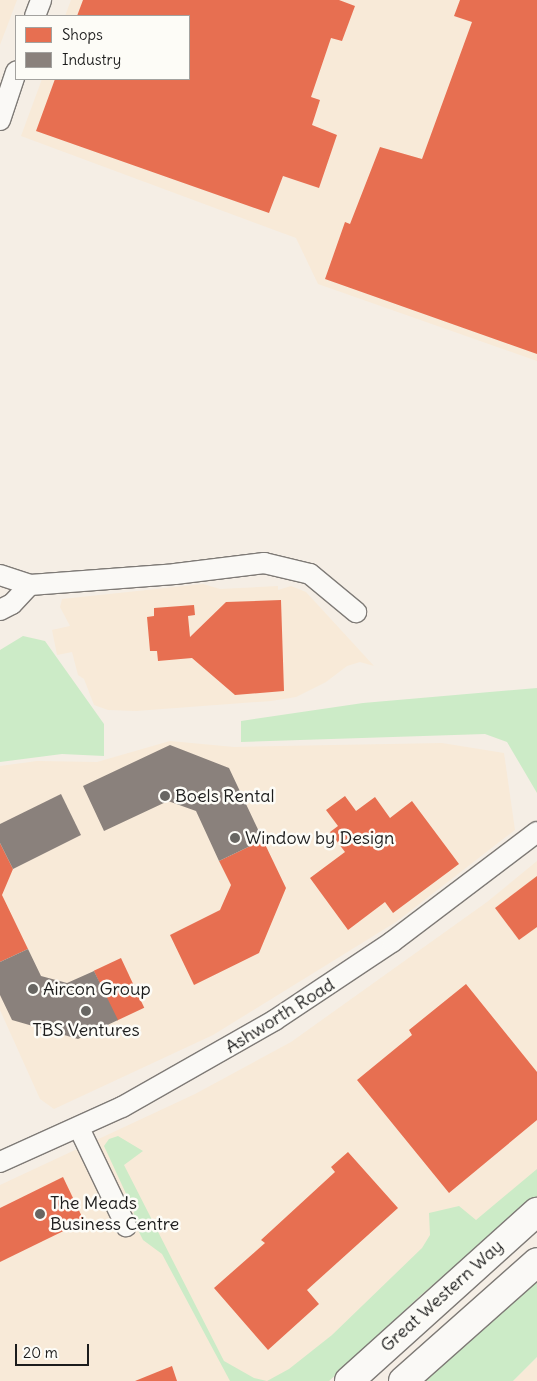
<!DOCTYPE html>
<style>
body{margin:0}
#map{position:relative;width:537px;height:1381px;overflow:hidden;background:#f5eee5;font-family:Delius,sans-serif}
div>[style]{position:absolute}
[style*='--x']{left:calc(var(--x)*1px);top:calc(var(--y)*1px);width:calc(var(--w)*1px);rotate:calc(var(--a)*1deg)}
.built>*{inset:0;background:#f8ead8}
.green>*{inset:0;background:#ccebc7}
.shops>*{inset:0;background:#e76f51;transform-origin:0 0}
.industry>*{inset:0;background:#8a817c}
.roads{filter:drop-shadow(1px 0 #7e7a76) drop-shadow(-1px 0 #7e7a76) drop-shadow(0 1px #7e7a76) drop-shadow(0 -1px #7e7a76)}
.minor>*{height:20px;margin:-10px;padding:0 10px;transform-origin:10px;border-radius:10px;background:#faf9f6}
.secondary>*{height:28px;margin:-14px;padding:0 14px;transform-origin:14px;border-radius:14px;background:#faf9f6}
.dots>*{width:14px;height:14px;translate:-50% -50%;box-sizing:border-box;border:2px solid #fdfcf7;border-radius:50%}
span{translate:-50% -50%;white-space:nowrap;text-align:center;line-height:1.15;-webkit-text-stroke:5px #fdfcf7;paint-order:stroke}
.poi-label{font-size:18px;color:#1c1c1c}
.left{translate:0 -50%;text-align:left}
.street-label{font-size:18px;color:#1c1c1c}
.legend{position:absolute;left:15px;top:15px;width:175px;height:65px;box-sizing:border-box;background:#fdfcf7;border:1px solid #a3a29f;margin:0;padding:6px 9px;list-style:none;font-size:15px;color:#1c1c1c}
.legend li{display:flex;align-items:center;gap:10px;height:25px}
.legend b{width:25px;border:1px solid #a3a29f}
.scale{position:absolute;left:15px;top:1344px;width:74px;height:22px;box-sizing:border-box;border:2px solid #1c1c1c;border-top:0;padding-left:6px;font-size:15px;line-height:18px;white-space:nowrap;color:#1c1c1c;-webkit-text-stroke:4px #fdfcf7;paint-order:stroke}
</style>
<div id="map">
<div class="built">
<div style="clip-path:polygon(0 0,17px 0,0 45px)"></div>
<div style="clip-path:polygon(71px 0,537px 0,537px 361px,318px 284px,296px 238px,21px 136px,42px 79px,189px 79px,189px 16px,65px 16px)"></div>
<div style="clip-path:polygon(203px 584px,220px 589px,278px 586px,278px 590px,291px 586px,306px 592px,374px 666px,360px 662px,347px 666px,326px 682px,296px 697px,271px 701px,136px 711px,108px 710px,94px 705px,84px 679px,78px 675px,72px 652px,57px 655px,52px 630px,70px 626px,60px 607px,62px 599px)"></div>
<div style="clip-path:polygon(170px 741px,234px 747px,442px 743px,504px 753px,515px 830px,396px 922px,213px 1035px,54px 1109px,40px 1099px,0 1010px,0 766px,37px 761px,97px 762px)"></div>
<div style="clip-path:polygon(537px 861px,537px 1196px,421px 1295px,329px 1381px,0 1381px,0 1185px,195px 1094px,291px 1042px,487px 902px)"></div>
<div style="clip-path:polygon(537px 1357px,537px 1381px,513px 1381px)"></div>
</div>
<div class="green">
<div style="clip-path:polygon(23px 636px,45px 641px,104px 724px,104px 756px,62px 754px,0 762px,0 650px)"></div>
<div style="clip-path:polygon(537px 688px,537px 793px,507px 742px,485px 734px,241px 742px,241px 721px,363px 703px)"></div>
<div style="clip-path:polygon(118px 1136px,143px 1151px,124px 1165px,224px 1361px,254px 1378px,267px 1381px,289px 1369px,332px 1335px,422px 1248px,430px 1235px,429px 1213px,459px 1206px,476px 1220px,537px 1169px,537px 1196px,421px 1295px,329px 1381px,230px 1381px,162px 1254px,143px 1240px,133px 1220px,134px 1211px,104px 1146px,109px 1139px)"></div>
<div style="clip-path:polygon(537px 1279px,537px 1357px,513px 1381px,422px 1381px)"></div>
</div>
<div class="shops">
<div style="clip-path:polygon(83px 0,339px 0,355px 6px,342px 41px,331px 38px,311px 97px,320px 100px,312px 125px,337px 135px,319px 188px,283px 176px,269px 213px,36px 131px,55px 79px,189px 79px,189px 16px,77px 16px)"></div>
<div style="clip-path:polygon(460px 0,537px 0,537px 354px,325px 279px,345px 222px,350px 224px,380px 147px,422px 159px,472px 22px,454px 16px)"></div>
<div style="clip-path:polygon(281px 600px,284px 691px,235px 695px,192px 658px,158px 661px,157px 651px,150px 651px,147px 617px,154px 616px,154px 608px,194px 605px,195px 615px,188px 616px,190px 637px,226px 602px)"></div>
<div style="clip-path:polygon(345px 796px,356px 811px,375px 797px,390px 818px,412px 801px,459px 864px,393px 913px,385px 902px,348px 930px,310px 878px,345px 852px,330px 832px,338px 826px,326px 810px)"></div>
<div style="clip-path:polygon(263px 840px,286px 888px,259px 953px,194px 985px,170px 935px,220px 910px,231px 885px,219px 861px)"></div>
<div style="clip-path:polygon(0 843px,13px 869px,2px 895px,28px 949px,0 962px)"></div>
<div style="clip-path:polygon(537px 876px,537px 927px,519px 940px,495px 908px)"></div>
<div style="left:121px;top:958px;width:55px;height:30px;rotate:65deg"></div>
<div style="clip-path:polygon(466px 984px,537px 1072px,537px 1120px,449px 1193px,357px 1080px,412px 1035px,409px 1030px)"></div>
<div style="clip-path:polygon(348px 1152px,398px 1208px,307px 1290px,319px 1304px,268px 1350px,214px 1288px,265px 1243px,261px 1240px,335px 1172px,331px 1167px)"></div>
<div style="clip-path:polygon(63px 1177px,84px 1221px,0 1262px,0 1208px)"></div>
<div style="clip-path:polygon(172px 1366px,177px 1381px,135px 1381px)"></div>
</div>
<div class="industry">
<div style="clip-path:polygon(170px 745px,229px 768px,263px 840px,219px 861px,196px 811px,168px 801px,104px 831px,83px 786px)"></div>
<div style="clip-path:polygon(61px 794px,81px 835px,13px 869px,0 843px,0 824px)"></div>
<div style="clip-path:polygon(28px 949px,41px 976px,67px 983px,94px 971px,118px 1020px,78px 1039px,12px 1020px,0 995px,0 962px)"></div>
</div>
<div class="roads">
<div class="minor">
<div style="--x:35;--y:16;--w:17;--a:-69"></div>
<div style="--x:0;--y:120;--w:51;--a:-71.6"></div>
<div style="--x:0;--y:575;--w:32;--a:18"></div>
<div style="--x:30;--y:585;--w:145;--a:-4.3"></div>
<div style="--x:175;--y:574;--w:90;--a:-7"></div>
<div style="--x:264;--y:563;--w:47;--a:13.4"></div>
<div style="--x:310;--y:574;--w:60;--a:39.6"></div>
<div style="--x:0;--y:610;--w:13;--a:-27"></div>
<div style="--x:12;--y:604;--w:26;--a:-47"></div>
<div style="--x:79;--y:1128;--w:109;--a:64.4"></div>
<div style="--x:0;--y:1162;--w:134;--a:-24.3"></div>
<div style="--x:122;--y:1107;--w:176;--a:-29.6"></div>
<div style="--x:275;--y:1020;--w:141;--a:-33.7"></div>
<div style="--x:392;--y:942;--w:182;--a:-37.2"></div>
</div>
<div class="secondary">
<div style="--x:349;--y:1381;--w:253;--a:-42"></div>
<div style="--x:403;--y:1381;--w:179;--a:-41.6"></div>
</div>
</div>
<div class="dots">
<div style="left:165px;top:796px;background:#686662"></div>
<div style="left:235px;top:838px;background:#686662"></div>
<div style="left:33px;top:989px;background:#686662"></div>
<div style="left:86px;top:1011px;background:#686662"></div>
<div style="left:40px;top:1214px;background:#686662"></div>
</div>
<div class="poi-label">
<span class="left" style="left:175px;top:796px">Boels Rental</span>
<span class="left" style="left:245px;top:838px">Window by Design</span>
<span class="left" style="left:43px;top:989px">Aircon Group</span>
<span style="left:86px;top:1030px">TBS Ventures</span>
<span class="left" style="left:50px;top:1214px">The Meads<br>Business Centre</span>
</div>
<div class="street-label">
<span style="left:280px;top:1016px;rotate:-32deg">Ashworth Road</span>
<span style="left:442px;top:1296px;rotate:-42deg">Great Western Way</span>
</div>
<ul class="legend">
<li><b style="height:14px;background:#e76f51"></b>Shops</li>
<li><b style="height:14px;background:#8a817c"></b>Industry</li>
</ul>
<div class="scale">20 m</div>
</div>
